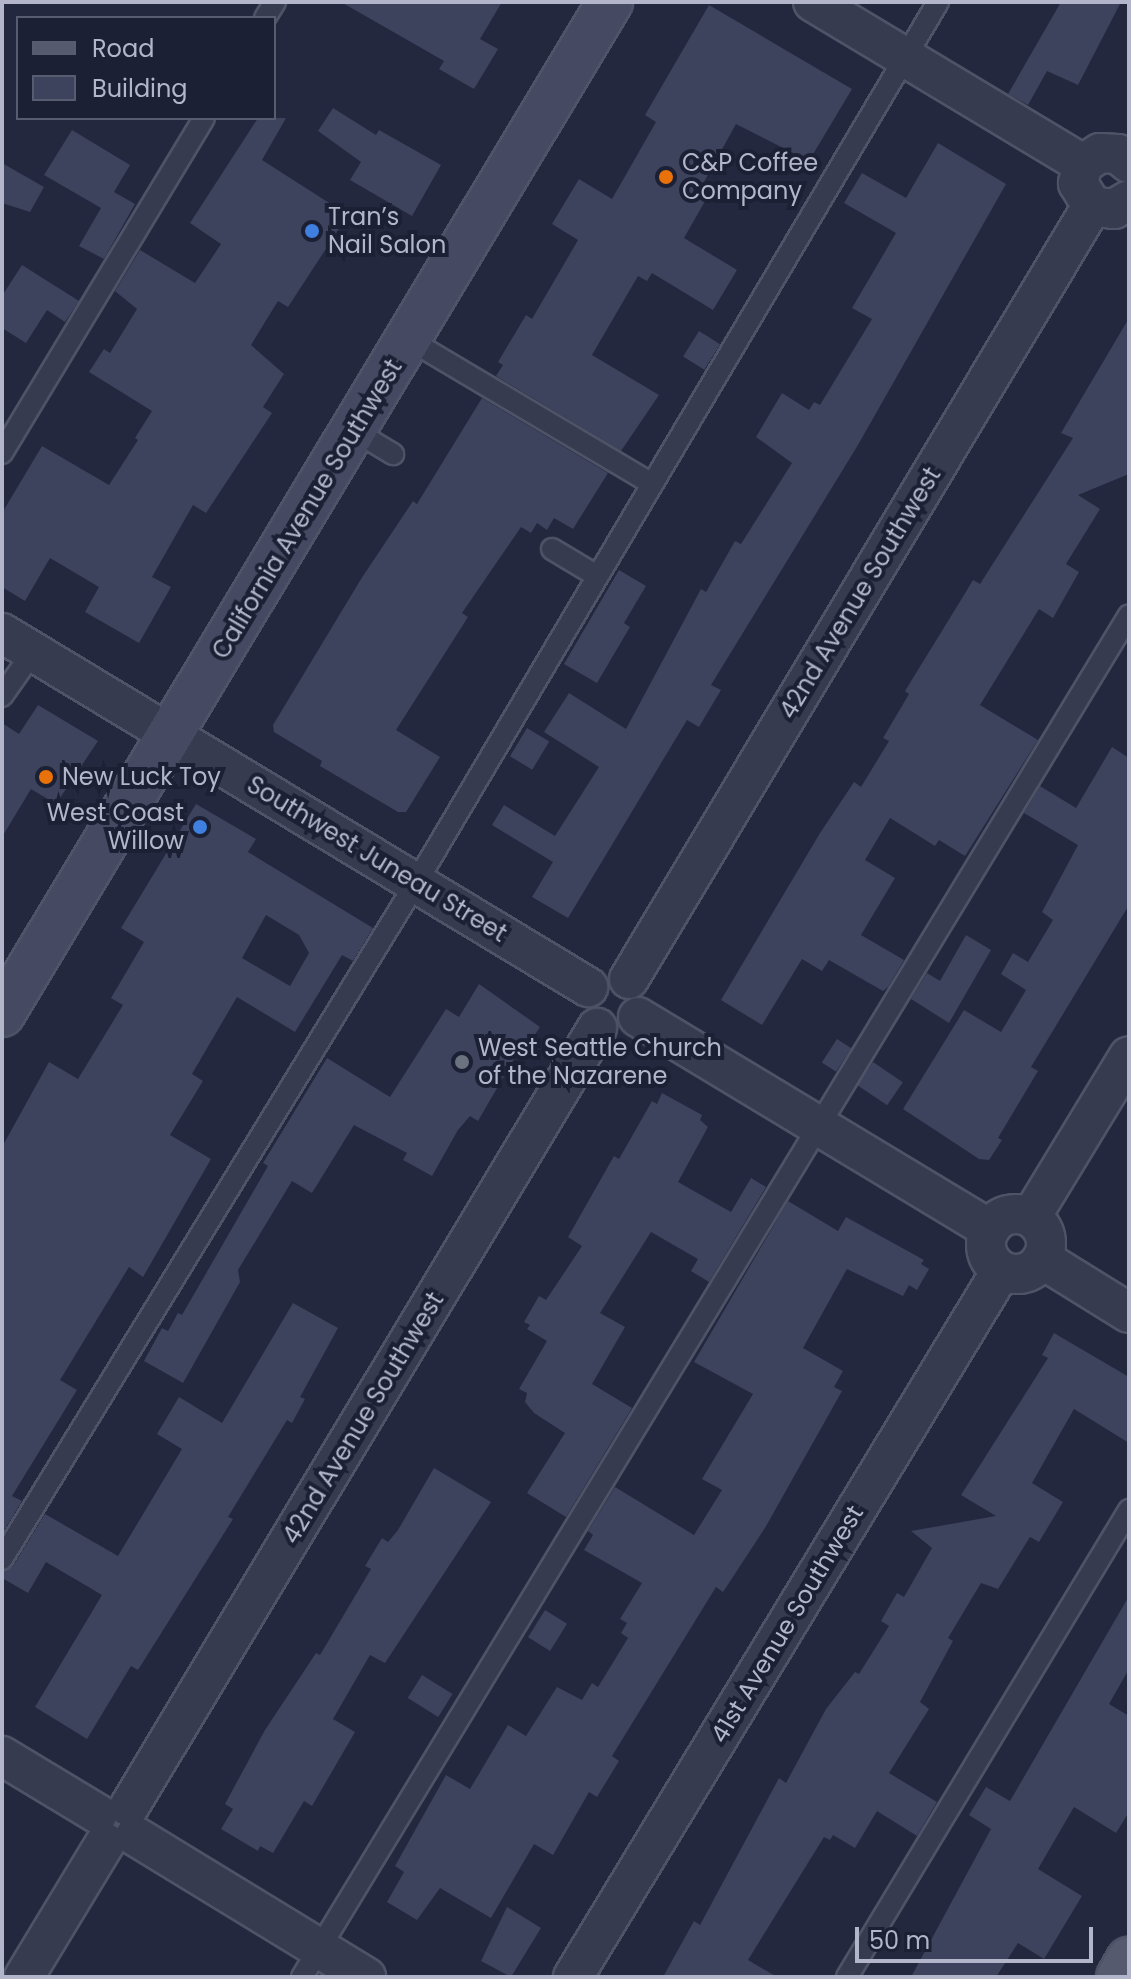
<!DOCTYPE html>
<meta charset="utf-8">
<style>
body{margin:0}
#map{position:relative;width:1131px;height:1979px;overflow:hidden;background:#23283f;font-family:Poppins,sans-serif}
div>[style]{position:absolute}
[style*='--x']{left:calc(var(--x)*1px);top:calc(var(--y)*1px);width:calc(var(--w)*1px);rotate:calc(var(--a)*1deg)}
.building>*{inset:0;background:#3d425d;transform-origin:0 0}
.roads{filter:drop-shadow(2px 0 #4f5367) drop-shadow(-2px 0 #4f5367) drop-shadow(0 2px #4f5367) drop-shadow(0 -2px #4f5367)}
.service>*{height:20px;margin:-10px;padding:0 10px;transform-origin:10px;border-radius:10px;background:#373b4f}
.minor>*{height:38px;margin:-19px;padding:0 19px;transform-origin:19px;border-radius:19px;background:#373b4f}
.minor>.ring{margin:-19px;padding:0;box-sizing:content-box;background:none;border:38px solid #373b4f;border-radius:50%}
.secondary>*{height:44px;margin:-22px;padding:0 22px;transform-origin:22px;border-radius:22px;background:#454962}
.primary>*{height:44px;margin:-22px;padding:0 22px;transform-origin:22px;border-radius:22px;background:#555a6f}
.dots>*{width:22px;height:22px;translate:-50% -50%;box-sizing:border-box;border:4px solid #1c2034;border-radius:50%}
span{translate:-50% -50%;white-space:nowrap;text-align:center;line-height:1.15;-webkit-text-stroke:8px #1c2034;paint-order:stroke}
.poi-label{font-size:24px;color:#b3b6ca}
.left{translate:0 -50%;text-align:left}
.right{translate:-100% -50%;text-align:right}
.street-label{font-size:24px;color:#b3b6ca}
.frame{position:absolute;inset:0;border:4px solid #b3b6ca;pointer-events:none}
.legend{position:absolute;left:16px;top:16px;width:260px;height:104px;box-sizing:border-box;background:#1c2034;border:2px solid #585c70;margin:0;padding:10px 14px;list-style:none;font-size:24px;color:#b3b6ca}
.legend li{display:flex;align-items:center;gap:16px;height:40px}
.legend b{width:40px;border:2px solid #585c70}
.scale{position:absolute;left:855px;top:1927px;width:238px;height:36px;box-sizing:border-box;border:4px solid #b3b6ca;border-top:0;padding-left:10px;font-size:24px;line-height:28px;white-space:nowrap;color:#b3b6ca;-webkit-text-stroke:6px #1c2034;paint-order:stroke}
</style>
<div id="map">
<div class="building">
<div style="clip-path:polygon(341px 2px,502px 2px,480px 39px,498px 49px,474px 89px,439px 69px,444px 61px)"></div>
<div style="clip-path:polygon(1061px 2px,1121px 2px,1078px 85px,1047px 71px,1028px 105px,1008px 94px)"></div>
<div style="clip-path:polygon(709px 5px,852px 89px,809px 161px,736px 124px,699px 191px,708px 196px,684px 238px,737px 270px,713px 310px,652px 273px,647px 281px,638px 276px,592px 355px,659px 395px,621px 451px,496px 376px,503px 365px,498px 362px,526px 315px,532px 319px,578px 240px,552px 224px,579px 179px,612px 199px,656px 122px,645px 115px)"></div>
<div style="clip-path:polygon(333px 108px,376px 135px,379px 130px,441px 165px,412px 216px,350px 180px,361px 162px,318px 131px)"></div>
<div style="clip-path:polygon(258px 118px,286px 118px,262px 160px,348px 215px,288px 307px,278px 301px,251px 345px,284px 374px,263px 407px,272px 413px,206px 513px,193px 505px,152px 577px,171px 587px,139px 643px,85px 612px,99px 587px,50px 558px,25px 601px,2px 587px,2px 513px,42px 446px,109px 485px,138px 440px,135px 438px,152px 411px,89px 372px,104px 349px,110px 353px,137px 309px,115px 291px,140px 250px,195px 283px,221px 244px,190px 223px)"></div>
<div style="clip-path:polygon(72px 130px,130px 165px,114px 192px,135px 204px,104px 259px,79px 246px,101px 208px,44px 175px)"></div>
<div style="clip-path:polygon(938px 143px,1006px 184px,858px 445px,711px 685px,721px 690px,699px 727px,687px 720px,568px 918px,532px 897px,553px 862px,492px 825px,504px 805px,555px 836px,599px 767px,544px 732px,569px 693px,626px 729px,701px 589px,706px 592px,735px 541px,741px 544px,792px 463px,756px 437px,782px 393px,809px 410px,814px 402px,820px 405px,872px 319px,852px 308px,896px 233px,844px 203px,862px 173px,906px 198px)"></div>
<div style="clip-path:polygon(2px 163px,44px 187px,30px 212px,2px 203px)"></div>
<div style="clip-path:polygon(22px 265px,79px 301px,65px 322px,47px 310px,26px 343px,2px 328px,2px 296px)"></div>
<div style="clip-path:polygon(1129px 318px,1129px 474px,1078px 495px,1100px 509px,1066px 564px,1079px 572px,1053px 618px,1039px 609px,980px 705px,1038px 740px,965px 856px,939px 840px,935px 846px,890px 818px,865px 860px,895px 878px,861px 935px,904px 960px,888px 987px,883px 991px,829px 960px,822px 971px,802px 959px,762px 1025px,721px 1000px,820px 833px,854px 782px,861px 787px,889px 741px,883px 738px,909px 694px,905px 691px,964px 595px,973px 580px,980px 584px,1073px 438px,1061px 433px)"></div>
<div style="left:699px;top:331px;width:25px;height:30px;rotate:32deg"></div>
<div style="clip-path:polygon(482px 398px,608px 473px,573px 529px,554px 518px,547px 530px,537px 523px,531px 533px,521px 527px,462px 613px,468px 617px,396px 730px,440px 757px,406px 812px,398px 812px,320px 766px,322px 761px,274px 732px,273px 725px,361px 579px,413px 501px,417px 504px)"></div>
<div style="clip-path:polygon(619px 570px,646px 586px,624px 623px,630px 627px,597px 683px,564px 664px)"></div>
<div style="clip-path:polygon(38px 705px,98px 741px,56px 804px,31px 789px,2px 837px,2px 723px,19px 734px)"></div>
<div style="left:527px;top:728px;width:26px;height:33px;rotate:31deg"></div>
<div style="clip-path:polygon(1112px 747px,1129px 758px,1129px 905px,1031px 1067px,1038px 1071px,998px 1138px,1002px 1140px,989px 1160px,979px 1159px,903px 1109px,964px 1010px,1001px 1032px,1026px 990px,1001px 974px,1013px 953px,1028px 962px,1053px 920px,1042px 912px,1078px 845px,1024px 813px,1040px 786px,1076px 808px)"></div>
<div style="clip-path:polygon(evenodd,196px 804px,256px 839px,248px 852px,373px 928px,353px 961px,342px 955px,295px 1032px,237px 997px,192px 1074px,203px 1081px,170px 1135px,211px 1159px,143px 1277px,129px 1267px,60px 1380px,77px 1390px,12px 1496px,22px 1501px,2px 1534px,2px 1147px,49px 1062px,78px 1079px,123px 1005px,111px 998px,144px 942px,121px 928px,196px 804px,266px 915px,299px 935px,309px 953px,290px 986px,242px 958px,266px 915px)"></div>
<div style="clip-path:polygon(966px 935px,991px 950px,949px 1023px,911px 999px,927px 973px,940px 981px)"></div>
<div style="clip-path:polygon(479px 984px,540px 1027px,527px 1047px,522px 1045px,478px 1121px,470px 1116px,458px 1130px,432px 1176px,403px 1160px,407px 1153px,354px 1125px,312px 1193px,292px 1181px,238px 1270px,240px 1282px,183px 1383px,144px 1361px,162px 1328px,168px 1331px,178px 1313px,182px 1315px,268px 1166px,263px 1163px,327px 1058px,390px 1097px,446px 1009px,459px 1017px)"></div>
<div style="left:837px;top:1039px;width:17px;height:28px;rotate:33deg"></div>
<div style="left:873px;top:1062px;width:36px;height:28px;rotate:34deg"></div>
<div style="clip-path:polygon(662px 1093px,702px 1115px,700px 1120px,708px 1127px,678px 1182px,731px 1212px,751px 1178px,766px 1187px,709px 1282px,691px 1271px,698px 1259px,651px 1232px,600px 1313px,625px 1327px,592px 1384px,632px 1408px,566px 1517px,527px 1493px,565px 1433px,534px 1413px,525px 1402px,527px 1393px,519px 1389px,547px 1341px,527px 1329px,530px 1325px,524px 1322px,539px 1296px,546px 1300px,582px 1246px,568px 1237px,614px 1156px,619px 1159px,652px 1101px,657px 1104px)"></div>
<div style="clip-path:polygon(788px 1201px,838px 1231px,846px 1217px,924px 1260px,921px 1264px,929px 1269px,917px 1290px,909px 1285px,903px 1296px,847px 1269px,803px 1348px,843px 1371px,834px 1387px,842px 1391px,765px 1528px,723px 1592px,716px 1587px,612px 1756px,619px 1761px,597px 1797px,589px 1792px,553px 1855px,534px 1844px,491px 1918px,440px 1888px,417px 1920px,387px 1902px,404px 1872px,395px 1866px,446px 1775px,470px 1789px,508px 1725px,526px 1736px,557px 1687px,582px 1700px,592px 1683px,598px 1687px,628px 1638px,621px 1633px,627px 1623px,620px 1619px,642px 1583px,584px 1550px,593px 1535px,588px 1531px,615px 1487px,694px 1535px,722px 1490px,702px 1479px,753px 1394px,694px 1362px)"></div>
<div style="clip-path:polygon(293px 1303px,338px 1328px,300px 1397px,305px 1399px,292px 1423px,287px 1420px,228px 1517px,233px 1519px,138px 1670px,131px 1666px,87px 1739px,35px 1707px,102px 1595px,46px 1562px,28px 1593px,2px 1578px,2px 1572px,13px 1566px,45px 1514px,118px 1556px,182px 1449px,157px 1434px,179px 1397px,222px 1423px)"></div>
<div style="clip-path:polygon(1054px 1333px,1129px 1377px,1129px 1443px,1074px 1409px,1032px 1483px,1063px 1502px,1039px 1542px,1030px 1537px,998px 1589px,981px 1583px,948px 1638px,953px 1641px,920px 1702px,929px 1709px,889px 1773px,937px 1802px,917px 1836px,877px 1811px,855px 1848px,833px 1835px,830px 1840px,824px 1837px,748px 1960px,777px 1977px,663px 1977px,694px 1921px,700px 1925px,779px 1778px,786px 1783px,826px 1709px,855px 1672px,859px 1674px,889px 1626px,881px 1621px,897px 1593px,904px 1597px,932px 1548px,911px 1531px,996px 1516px,961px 1495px,1048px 1358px,1042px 1355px)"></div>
<div style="clip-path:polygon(434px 1468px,491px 1502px,385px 1663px,370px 1655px,333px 1719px,355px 1732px,312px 1806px,304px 1801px,273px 1853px,260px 1846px,258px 1851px,221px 1829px,233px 1809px,225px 1804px,265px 1730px,316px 1653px,320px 1655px,371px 1569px,365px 1566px,382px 1538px,388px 1542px,398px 1530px)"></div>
<div style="clip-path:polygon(1129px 1596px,1129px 1669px,1109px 1704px,1129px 1716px,1129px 1812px,1116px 1833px,1074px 1807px,1038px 1869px,1082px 1896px,1044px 1959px,1018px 1943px,996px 1977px,911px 1977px,991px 1829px,969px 1815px,986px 1787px,1010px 1801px)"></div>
<div style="left:545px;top:1610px;width:26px;height:32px;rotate:32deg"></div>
<div style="left:422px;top:1675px;width:36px;height:27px;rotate:32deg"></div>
<div style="clip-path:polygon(507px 1907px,541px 1928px,511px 1977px,481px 1961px)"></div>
</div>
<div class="roads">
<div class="service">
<div style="--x:265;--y:18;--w:19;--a:-58"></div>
<div style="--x:408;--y:339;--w:284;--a:30.7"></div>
<div style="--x:353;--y:430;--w:47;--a:31"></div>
<div style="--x:2;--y:453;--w:391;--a:-58.9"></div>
<div style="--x:552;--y:549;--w:52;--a:31"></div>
<div style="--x:2;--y:696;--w:54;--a:-54.8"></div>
<div style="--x:2;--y:1559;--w:793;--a:-58.52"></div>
<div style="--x:416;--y:883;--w:1024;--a:-59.35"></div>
<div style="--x:302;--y:1977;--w:1593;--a:-58.73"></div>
<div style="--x:847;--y:1977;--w:546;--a:-58.87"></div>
</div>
<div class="minor">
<div style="--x:813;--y:2;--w:315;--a:31"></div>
<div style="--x:1129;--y:163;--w:14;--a:-141"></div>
<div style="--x:1118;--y:154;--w:18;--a:-177"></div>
<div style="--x:1100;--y:153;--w:20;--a:147"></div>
<div style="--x:1083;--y:164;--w:20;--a:105"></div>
<div style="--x:1078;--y:183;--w:27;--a:59"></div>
<div style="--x:1092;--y:206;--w:22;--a:8"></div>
<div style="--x:1114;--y:209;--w:17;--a:-31"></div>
<div style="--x:2;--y:633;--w:685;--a:31.14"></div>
<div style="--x:629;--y:979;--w:901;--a:-59.08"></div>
<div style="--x:638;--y:1017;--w:411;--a:31.1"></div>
<div class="ring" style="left:986px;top:1214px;width:22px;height:22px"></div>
<div style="--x:1031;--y:1217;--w:188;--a:-58.7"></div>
<div style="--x:1042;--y:1259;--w:102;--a:31.8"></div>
<div style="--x:2;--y:1756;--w:112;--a:31.1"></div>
<div style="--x:129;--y:1807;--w:909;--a:-59"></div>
<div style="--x:135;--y:1836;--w:271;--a:31.4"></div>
<div style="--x:24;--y:1977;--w:157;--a:-58.8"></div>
<div style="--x:573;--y:1977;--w:826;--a:-58.77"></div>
</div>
<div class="secondary">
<div style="--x:2;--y:1014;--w:1181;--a:-59"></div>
</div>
<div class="primary">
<div style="--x:1119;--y:1977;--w:20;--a:-60"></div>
</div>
</div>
<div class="dots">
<div style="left:666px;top:177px;background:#e8710a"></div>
<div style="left:312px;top:231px;background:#3f7fe0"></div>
<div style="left:46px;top:777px;background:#e8710a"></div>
<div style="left:200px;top:827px;background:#3f7fe0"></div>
<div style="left:462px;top:1062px;background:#6b7280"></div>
</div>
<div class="poi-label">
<span class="left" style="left:682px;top:177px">C&amp;P Coffee<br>Company</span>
<span class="left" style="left:328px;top:231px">Tran’s<br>Nail Salon</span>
<span class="left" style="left:62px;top:777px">New Luck Toy</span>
<span class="right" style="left:184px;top:827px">West Coast<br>Willow</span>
<span class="left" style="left:478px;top:1062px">West Seattle Church<br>of the Nazarene</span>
</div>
<div class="street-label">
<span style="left:307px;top:509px;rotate:-59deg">California Avenue Southwest</span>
<span style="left:860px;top:593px;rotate:-59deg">42nd Avenue Southwest</span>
<span style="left:377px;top:859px;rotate:31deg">Southwest Juneau Street</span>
<span style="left:363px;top:1418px;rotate:-59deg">42nd Avenue Southwest</span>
<span style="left:787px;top:1624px;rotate:-59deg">41st Avenue Southwest</span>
</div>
<div class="frame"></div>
<ul class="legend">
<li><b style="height:10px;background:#555a6f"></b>Road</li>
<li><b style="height:22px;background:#3d425d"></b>Building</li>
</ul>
<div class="scale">50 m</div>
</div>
